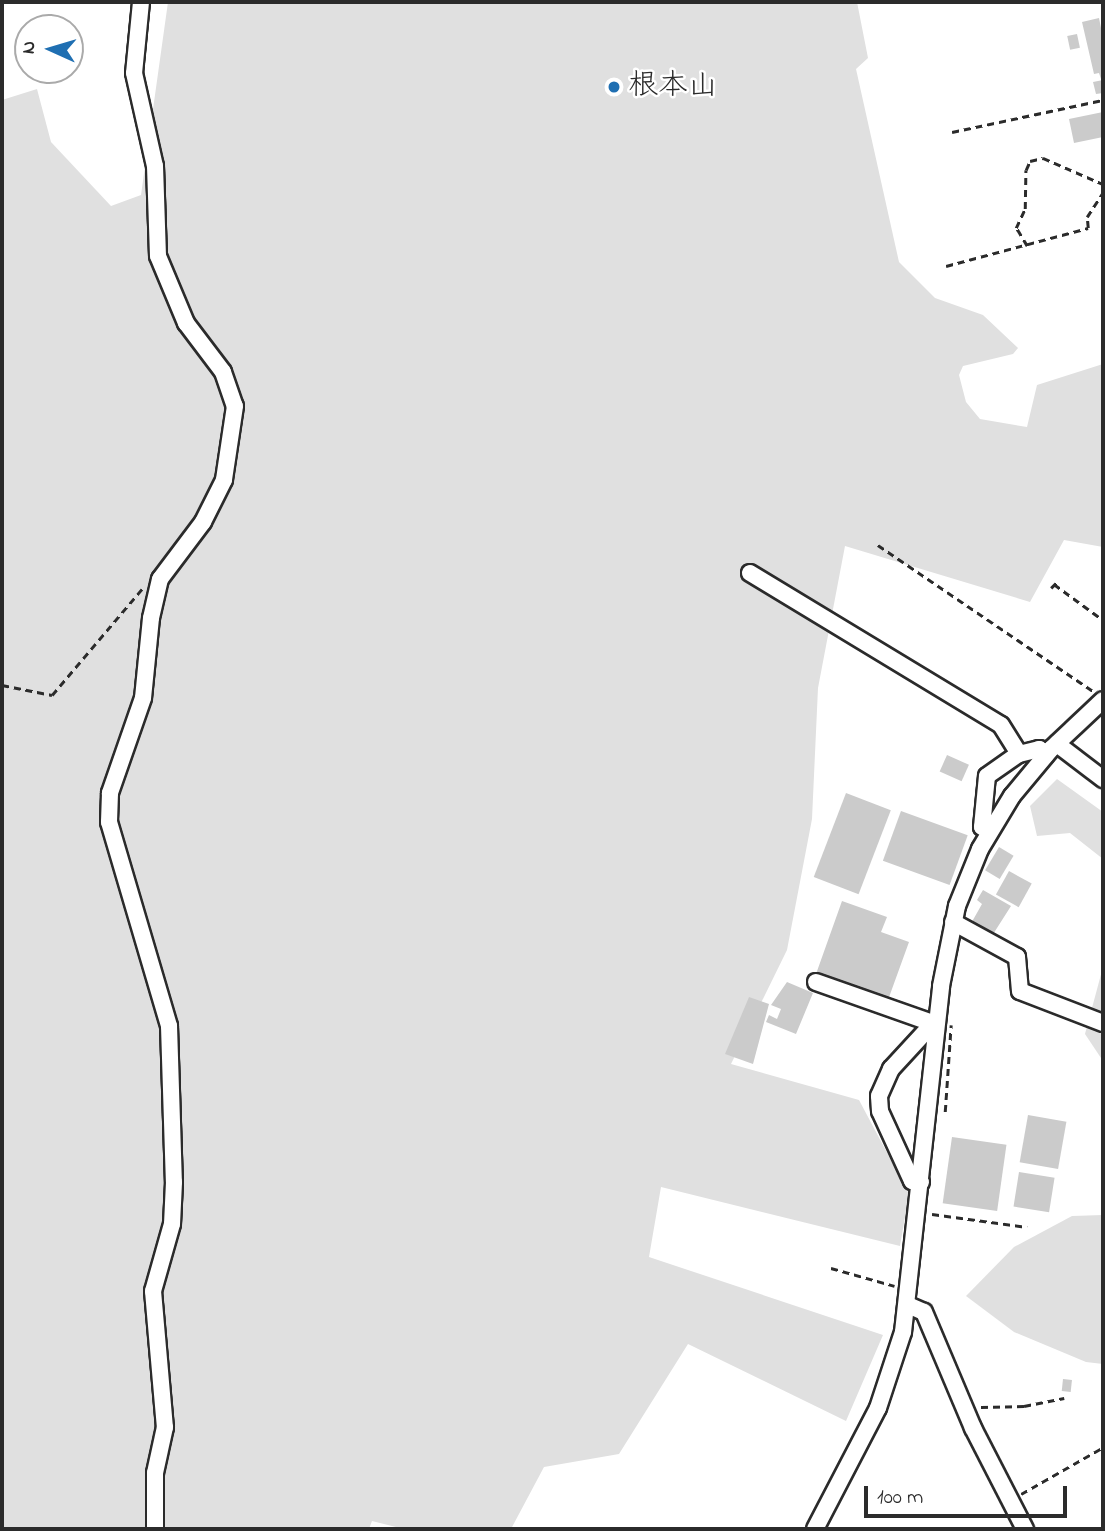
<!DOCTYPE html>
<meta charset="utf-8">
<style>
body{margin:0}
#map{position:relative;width:1105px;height:1531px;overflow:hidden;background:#fff;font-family:"Indie Flower","Klee One",sans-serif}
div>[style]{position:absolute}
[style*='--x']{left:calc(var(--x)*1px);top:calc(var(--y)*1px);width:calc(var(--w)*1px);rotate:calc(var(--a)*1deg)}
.green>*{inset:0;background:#e0e0e0}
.building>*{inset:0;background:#cbcbcb;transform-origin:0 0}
.path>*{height:2.5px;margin-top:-1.25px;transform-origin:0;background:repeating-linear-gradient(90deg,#2b2b2b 0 7px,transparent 0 12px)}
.roads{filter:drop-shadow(2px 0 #2b2b2b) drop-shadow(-2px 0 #2b2b2b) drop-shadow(0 2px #2b2b2b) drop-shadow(0 -2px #2b2b2b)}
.minor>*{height:16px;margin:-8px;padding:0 8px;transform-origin:8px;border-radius:8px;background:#fff}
.dots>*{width:19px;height:19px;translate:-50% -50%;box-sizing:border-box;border:4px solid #fff;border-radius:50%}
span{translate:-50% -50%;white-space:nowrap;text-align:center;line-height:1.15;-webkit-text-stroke:5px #fff;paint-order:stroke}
.poi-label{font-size:30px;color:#2b2b2b}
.left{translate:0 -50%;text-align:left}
.frame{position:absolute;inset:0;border:4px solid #2b2b2b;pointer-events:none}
.north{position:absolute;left:14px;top:14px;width:70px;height:70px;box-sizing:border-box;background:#fff;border:2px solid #aaa;border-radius:50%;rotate:274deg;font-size:19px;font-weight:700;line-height:28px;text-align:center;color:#2b2b2b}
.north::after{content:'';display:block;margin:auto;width:24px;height:32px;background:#1f6fb2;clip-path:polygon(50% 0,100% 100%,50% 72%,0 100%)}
.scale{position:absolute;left:864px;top:1486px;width:203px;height:32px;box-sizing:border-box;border:4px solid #2b2b2b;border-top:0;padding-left:9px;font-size:21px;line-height:24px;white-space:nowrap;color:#2b2b2b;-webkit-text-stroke:5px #fff;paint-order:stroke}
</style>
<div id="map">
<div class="green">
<div style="clip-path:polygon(168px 2px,857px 2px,868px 58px,856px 69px,899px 262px,935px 298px,983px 315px,1018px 348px,1013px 354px,963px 366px,959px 375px,966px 402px,980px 419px,1027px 427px,1037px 385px,1103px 364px,1103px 547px,1064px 540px,1030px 602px,845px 546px,818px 688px,812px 819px,787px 950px,731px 1064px,859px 1100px,909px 1194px,900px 1246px,661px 1187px,649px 1257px,883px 1335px,846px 1421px,688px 1344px,619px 1454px,544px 1467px,511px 1529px,404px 1529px,372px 1521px,369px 1529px,2px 1529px,2px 100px,37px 89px,51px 142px,111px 206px,141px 195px)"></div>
<div style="clip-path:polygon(1057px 779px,1103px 812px,1103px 859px,1070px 833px,1037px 836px,1030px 806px)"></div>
<div style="clip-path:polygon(1103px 967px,1103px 1061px,1085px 1034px)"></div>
<div style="clip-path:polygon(1103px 1215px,1103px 1364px,1086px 1362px,1014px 1332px,966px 1296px,1014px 1247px,1072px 1216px)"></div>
</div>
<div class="building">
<div style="clip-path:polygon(1099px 18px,1103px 38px,1101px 79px,1099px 73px,1094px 74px,1082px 22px)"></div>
<div style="left:1077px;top:34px;width:14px;height:10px;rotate:78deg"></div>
<div style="clip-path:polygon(1103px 80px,1103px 93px,1096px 94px,1093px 82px)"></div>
<div style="clip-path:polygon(1103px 112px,1103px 137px,1074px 143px,1069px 119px)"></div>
<div style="left:947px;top:755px;width:24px;height:18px;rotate:24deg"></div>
<div style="left:846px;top:793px;width:48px;height:90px;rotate:21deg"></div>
<div style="left:901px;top:811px;width:71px;height:53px;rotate:20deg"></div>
<div style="left:999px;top:847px;width:17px;height:27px;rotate:31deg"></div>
<div style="left:1009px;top:871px;width:26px;height:27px;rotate:29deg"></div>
<div style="clip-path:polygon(983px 890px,1011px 906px,990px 939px,969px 927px,982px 904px,977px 900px)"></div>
<div style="clip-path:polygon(842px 901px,887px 917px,881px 932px,909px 942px,888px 1000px,816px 974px)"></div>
<div style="clip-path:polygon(787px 982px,813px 993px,796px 1034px,766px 1022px,769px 1015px,777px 1019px,781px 1009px,771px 1005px)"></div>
<div style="clip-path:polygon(749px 997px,769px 1004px,753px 1064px,725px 1054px)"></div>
<div style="left:1028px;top:1115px;width:39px;height:48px;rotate:10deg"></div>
<div style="left:952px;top:1137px;width:55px;height:67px;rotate:8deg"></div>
<div style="left:1019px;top:1172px;width:36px;height:35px;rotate:9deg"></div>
<div style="left:1063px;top:1379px;width:9px;height:12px;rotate:6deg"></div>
</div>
<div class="path">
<div style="--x:952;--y:132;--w:154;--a:-12"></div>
<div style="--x:1027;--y:246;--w:21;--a:-121"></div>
<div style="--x:1016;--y:228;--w:21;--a:-65"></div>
<div style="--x:1025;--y:209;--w:39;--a:-89"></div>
<div style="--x:1026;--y:170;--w:10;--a:-66"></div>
<div style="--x:1030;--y:161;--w:13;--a:-13"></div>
<div style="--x:1043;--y:158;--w:65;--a:23.4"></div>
<div style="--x:946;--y:266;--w:147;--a:-15"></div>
<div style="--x:1088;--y:228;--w:11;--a:-95"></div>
<div style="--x:1087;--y:217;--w:30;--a:-57"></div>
<div style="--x:878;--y:545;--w:260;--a:34.2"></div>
<div style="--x:1054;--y:584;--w:61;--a:36.3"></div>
<div style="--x:1051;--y:588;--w:10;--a:-45"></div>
<div style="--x:2;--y:685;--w:51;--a:11.3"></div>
<div style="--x:52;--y:695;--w:139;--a:-49.7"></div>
<div style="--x:945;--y:1112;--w:87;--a:-86.1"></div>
<div style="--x:932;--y:1214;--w:96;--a:7.8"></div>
<div style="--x:831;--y:1268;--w:66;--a:15.7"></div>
<div style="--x:981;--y:1407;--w:43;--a:-1.3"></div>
<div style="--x:1024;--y:1406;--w:41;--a:-11.3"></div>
<div style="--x:1021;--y:1494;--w:93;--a:-29.6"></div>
</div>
<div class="roads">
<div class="minor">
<div style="--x:141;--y:2;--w:71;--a:95.6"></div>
<div style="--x:134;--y:73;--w:95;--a:77.3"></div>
<div style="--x:155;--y:166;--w:90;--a:88.1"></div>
<div style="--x:158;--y:256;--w:73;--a:67.3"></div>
<div style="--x:186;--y:323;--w:61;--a:52.9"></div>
<div style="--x:223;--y:372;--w:36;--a:71"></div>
<div style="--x:235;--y:406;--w:75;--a:98.5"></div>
<div style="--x:224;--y:480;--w:47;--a:116.6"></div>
<div style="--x:203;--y:522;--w:71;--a:127"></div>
<div style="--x:160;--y:579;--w:40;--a:103"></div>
<div style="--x:151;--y:618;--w:80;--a:95.7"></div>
<div style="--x:143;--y:698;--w:101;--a:109.2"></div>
<div style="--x:110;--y:793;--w:29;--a:92"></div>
<div style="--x:109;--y:822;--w:213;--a:73.6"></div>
<div style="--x:169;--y:1026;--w:156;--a:88.2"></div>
<div style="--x:174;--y:1182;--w:42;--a:92.7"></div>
<div style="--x:172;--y:1224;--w:70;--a:105.8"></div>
<div style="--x:153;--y:1291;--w:137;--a:85"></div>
<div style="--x:165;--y:1427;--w:47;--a:102.3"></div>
<div style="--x:155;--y:1473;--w:56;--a:90"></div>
<div style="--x:750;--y:573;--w:293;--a:31.2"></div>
<div style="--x:1001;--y:725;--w:34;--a:58"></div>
<div style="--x:1057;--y:744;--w:58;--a:37.3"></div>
<div style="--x:990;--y:831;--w:9;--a:-153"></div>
<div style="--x:982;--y:827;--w:51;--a:-84.4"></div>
<div style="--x:987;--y:776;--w:39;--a:-35"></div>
<div style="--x:1019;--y:754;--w:21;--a:-14"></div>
<div style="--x:1039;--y:749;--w:9;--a:41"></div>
<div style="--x:953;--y:922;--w:73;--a:28.7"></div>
<div style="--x:1017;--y:957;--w:34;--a:85"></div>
<div style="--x:1020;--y:991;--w:89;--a:21.1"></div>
<div style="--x:816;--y:982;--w:126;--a:19.4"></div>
<div style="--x:921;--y:1182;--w:9;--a:-174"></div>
<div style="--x:912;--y:1181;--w:77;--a:-114.6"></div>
<div style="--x:880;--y:1111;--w:15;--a:-94"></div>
<div style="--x:879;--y:1096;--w:30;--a:-66"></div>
<div style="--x:891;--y:1069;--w:53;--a:-47.3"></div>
<div style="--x:927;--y:1030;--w:7;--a:-82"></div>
<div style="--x:908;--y:1305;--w:17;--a:24"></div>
<div style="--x:924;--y:1312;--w:126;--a:67.1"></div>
<div style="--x:973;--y:1428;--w:114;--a:62.8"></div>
<div style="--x:815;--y:1529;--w:136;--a:-62.5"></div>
<div style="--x:878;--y:1408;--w:80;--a:-71.8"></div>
<div style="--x:903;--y:1332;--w:348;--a:-83.7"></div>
<div style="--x:941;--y:986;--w:82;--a:-78.7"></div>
<div style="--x:957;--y:906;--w:61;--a:-68"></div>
<div style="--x:980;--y:849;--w:62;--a:-58.9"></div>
<div style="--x:1012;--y:796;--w:61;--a:-50.3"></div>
<div style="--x:1051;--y:749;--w:71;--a:-43.3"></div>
</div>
</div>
<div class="dots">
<div style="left:614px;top:87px;background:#1f6fb2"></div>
</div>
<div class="poi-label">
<span class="left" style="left:628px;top:87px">根本山</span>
</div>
<div class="frame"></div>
<div class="north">N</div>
<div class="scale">100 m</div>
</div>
